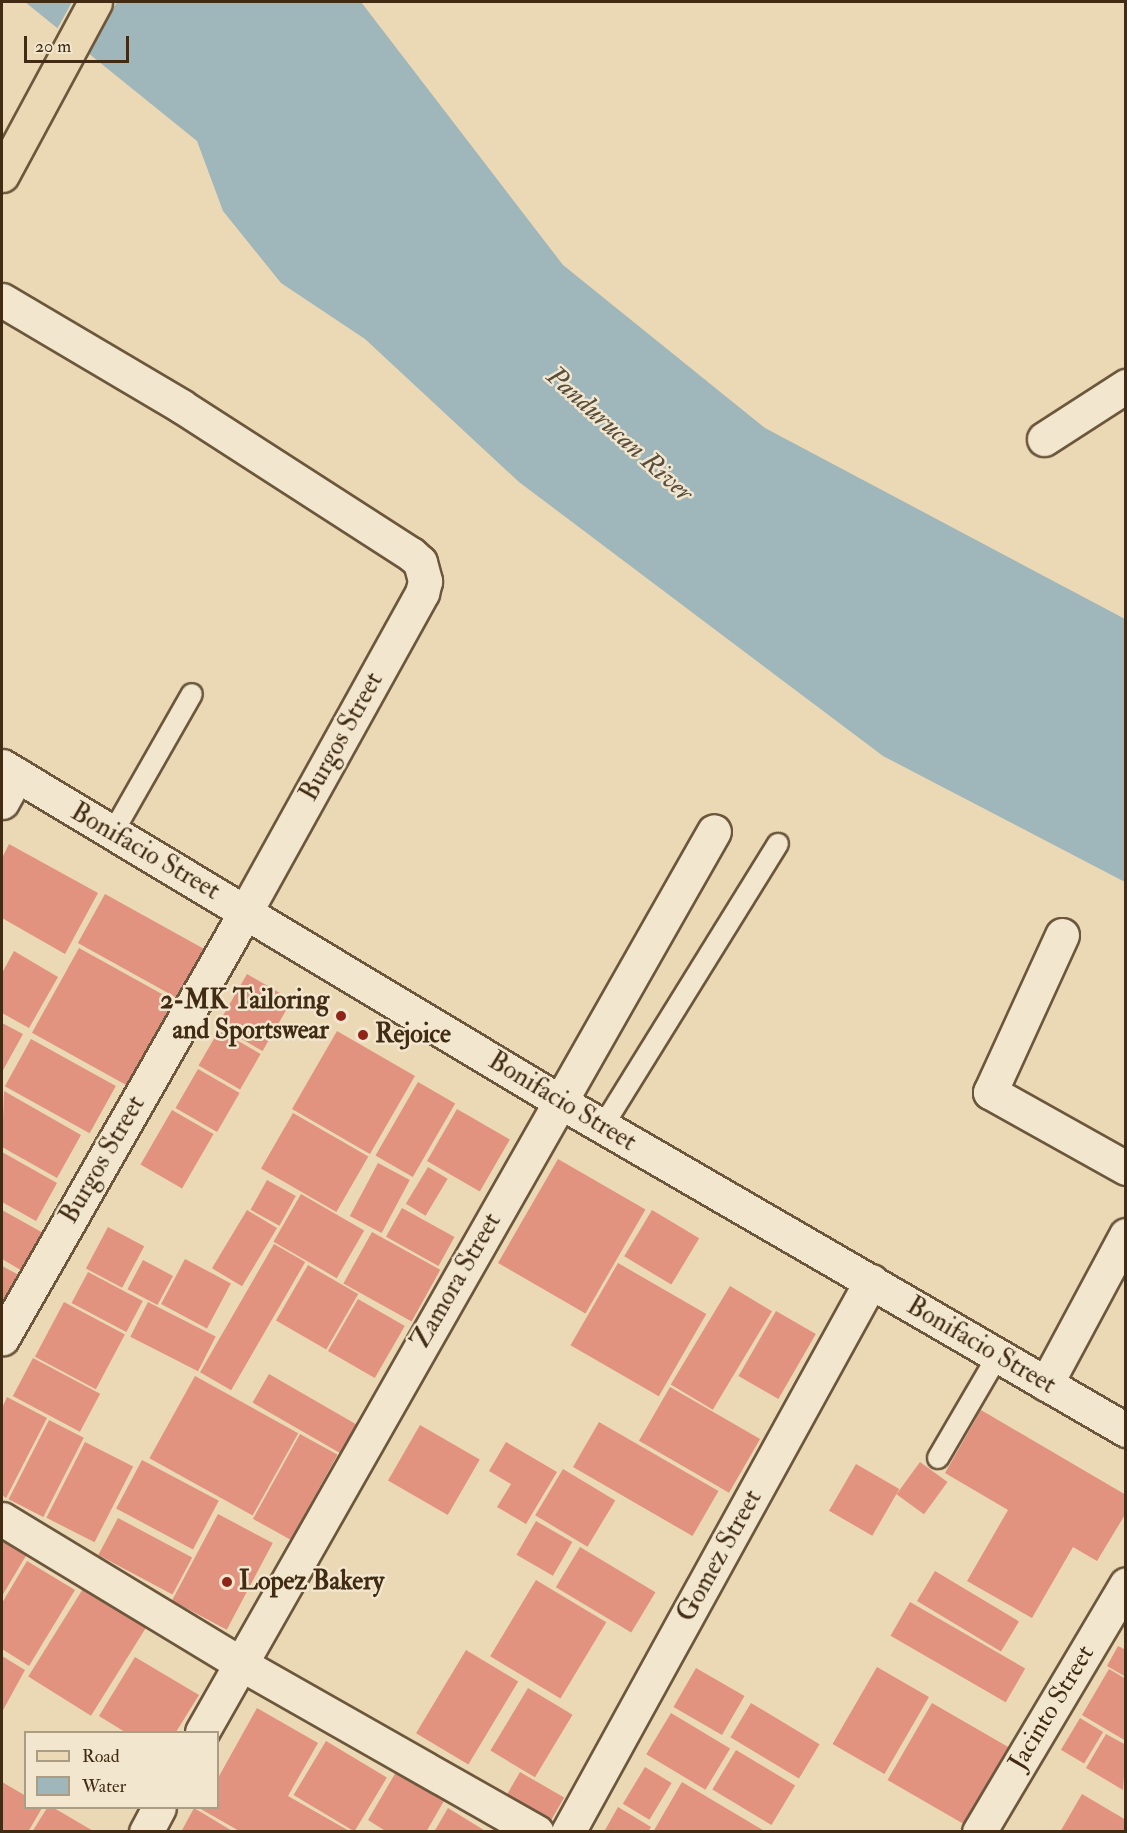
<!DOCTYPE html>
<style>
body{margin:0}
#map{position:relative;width:1127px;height:1833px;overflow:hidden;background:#ebd8b5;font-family:"IM FELL Double Pica",serif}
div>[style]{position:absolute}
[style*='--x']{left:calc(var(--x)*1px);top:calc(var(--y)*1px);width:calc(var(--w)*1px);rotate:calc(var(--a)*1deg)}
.water>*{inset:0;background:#9fb6ba}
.pier>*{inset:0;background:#ebd8b5}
.building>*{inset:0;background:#e2937f;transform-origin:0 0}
.roads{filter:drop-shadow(2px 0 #6c573c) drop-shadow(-2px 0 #6c573c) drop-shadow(0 2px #6c573c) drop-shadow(0 -2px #6c573c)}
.service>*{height:20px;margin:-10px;padding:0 10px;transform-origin:10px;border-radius:10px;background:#f2e6cf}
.minor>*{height:33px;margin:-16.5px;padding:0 16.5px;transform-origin:16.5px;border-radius:16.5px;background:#f2e6cf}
.tertiary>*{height:33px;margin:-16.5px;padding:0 16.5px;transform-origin:16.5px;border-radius:16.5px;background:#f2e6cf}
.primary>*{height:33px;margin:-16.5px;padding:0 16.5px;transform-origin:16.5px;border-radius:16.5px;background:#ebd8b5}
.dots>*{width:16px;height:16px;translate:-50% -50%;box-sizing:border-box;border:3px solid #f2e6cf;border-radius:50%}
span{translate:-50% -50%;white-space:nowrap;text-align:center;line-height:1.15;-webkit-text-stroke:5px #f2e6cf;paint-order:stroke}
.street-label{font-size:26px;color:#412c13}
.poi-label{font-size:26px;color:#412c13;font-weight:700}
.right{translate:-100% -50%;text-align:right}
.left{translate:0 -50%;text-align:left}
.water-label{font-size:27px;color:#584e3d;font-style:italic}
.frame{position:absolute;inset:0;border:3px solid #412c13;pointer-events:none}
.legend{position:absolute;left:24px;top:1731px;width:195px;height:78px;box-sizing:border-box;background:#f2e6cf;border:2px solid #ab9c84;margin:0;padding:8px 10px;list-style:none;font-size:18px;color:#412c13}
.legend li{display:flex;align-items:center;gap:12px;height:30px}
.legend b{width:30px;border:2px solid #ab9c84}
.scale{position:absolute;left:24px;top:36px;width:105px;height:27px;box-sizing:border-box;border:3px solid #412c13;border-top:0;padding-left:8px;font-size:18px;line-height:21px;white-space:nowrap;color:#412c13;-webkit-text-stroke:4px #f2e6cf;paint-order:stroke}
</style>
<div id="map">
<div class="water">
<div style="clip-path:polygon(25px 2px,361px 2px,563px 265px,765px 428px,1125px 619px,1125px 882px,883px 756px,519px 482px,365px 339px,281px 283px,223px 211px,197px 141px)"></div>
</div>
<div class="pier">
<div style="clip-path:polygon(72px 2px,117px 2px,87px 56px,56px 31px)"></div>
</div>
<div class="building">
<div style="clip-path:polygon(9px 844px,98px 893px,65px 954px,2px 918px,2px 858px)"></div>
<div style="left:105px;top:894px;width:116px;height:56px;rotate:29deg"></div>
<div style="left:79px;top:948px;width:119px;height:97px;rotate:29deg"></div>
<div style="clip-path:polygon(14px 951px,58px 977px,29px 1028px,2px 1013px,2px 973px)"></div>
<div style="left:247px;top:974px;width:52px;height:59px;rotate:30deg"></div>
<div style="clip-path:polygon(2px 1023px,23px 1034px,2px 1072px)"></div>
<div style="left:219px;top:1030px;width:48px;height:41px;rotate:30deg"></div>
<div style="left:337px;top:1031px;width:90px;height:90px;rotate:30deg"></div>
<div style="left:31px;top:1039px;width:97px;height:54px;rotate:29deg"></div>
<div style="left:198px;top:1069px;width:48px;height:45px;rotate:30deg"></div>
<div style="left:418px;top:1082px;width:43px;height:85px;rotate:30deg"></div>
<div style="clip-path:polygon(4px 1091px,81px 1135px,57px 1178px,2px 1147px)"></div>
<div style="left:457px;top:1109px;width:61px;height:60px;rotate:30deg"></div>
<div style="left:172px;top:1110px;width:48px;height:63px;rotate:30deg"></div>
<div style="left:293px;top:1113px;width:87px;height:64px;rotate:30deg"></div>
<div style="clip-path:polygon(2px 1152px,57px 1183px,36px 1221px,2px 1202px)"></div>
<div style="left:558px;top:1159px;width:101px;height:120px;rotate:30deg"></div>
<div style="left:378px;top:1163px;width:36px;height:60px;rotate:28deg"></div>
<div style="left:428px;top:1167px;width:23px;height:43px;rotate:31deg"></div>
<div style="left:267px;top:1180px;width:33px;height:34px;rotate:29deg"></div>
<div style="left:301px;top:1194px;width:73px;height:55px;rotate:30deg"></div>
<div style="left:402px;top:1208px;width:60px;height:33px;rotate:29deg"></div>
<div style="clip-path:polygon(2px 1210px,45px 1234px,24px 1272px,2px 1259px)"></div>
<div style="left:247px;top:1210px;width:35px;height:68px;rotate:31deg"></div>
<div style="left:652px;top:1210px;width:55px;height:54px;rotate:31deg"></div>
<div style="left:108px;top:1227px;width:41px;height:47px;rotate:28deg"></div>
<div style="left:372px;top:1232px;width:78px;height:59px;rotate:29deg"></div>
<div style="left:274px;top:1244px;width:36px;height:148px;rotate:30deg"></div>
<div style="left:185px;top:1259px;width:52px;height:51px;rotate:28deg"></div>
<div style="left:143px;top:1260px;width:34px;height:33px;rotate:28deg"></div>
<div style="left:618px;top:1263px;width:102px;height:95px;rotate:30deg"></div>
<div style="left:308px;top:1265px;width:58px;height:64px;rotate:30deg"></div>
<div style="clip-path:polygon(2px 1266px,19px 1275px,2px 1306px)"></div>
<div style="left:88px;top:1272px;width:62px;height:35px;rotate:28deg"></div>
<div style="left:730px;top:1286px;width:49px;height:115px;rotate:31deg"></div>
<div style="left:358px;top:1299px;width:54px;height:60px;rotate:30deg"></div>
<div style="left:64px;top:1302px;width:69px;height:62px;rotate:28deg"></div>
<div style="left:148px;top:1302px;width:76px;height:39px;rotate:27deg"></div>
<div style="left:776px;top:1311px;width:46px;height:75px;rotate:30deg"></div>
<div style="left:33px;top:1358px;width:76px;height:43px;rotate:28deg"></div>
<div style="left:269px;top:1374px;width:107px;height:33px;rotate:30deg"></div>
<div style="left:195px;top:1376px;width:118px;height:94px;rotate:29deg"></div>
<div style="left:670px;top:1387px;width:104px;height:62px;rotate:30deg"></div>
<div style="clip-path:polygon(7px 1397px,47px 1418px,6px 1498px,2px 1495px,2px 1408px)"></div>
<div style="clip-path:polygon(981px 1410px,1126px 1495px,1126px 1513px,1097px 1561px,1073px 1547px,1032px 1618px,967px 1581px,1008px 1510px,945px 1473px)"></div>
<div style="left:49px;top:1420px;width:39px;height:89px;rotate:27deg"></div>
<div style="left:599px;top:1422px;width:138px;height:52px;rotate:30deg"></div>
<div style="left:420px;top:1425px;width:69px;height:64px;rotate:30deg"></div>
<div style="left:300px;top:1434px;width:43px;height:97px;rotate:29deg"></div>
<div style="left:85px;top:1442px;width:54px;height:85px;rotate:27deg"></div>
<div style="clip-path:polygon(506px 1442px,557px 1472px,526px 1524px,497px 1507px,511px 1484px,489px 1471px)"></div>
<div style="left:142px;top:1460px;width:87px;height:55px;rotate:28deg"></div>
<div style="left:920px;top:1462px;width:34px;height:40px;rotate:36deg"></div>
<div style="left:856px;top:1464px;width:50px;height:54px;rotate:30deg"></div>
<div style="left:563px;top:1469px;width:61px;height:54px;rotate:31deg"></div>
<div style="left:218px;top:1514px;width:62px;height:98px;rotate:28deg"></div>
<div style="left:118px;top:1518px;width:84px;height:42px;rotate:28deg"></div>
<div style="left:536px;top:1521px;width:42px;height:39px;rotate:30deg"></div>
<div style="clip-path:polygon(2px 1531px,30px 1549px,2px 1596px)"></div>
<div style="left:580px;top:1547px;width:88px;height:47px;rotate:31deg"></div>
<div style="clip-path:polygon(27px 1561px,75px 1590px,29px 1666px,2px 1649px,2px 1603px)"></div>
<div style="left:935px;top:1571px;width:98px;height:35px;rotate:31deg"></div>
<div style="left:536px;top:1580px;width:82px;height:89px;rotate:31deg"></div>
<div style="left:86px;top:1584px;width:74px;height:109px;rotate:32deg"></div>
<div style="left:910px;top:1602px;width:133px;height:39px;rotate:30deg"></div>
<div style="clip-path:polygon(1118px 1646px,1126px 1650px,1126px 1677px,1107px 1666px)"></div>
<div style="left:466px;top:1650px;width:61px;height:97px;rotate:31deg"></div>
<div style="clip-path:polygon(2px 1656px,25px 1670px,2px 1712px)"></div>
<div style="clip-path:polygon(135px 1657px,199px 1695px,176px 1732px,125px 1732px,99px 1716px)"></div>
<div style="left:877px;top:1667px;width:60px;height:89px;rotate:30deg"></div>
<div style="left:696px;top:1668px;width:56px;height:45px;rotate:30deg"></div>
<div style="clip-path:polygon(1109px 1669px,1126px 1679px,1126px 1741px,1082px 1715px)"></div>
<div style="left:528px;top:1688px;width:52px;height:73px;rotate:31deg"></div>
<div style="left:751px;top:1703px;width:80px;height:40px;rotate:31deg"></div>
<div style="left:932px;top:1703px;width:93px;height:89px;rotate:30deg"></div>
<div style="clip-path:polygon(257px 1708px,318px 1743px,288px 1796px,351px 1832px,241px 1832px,199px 1808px,218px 1808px,218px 1778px)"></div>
<div style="left:671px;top:1713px;width:69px;height:48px;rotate:31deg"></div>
<div style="left:1080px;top:1718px;width:27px;height:37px;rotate:31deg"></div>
<div style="clip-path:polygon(1106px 1734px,1126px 1745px,1123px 1790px,1086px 1768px)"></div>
<div style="left:326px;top:1741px;width:71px;height:63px;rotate:31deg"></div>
<div style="left:736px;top:1750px;width:69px;height:46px;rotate:31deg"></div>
<div style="left:645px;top:1767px;width:31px;height:43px;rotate:31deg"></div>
<div style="clip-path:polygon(396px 1772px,444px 1801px,426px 1832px,387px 1832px,368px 1820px)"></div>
<div style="left:520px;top:1772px;width:51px;height:32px;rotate:30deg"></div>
<div style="clip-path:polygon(2px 1782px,26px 1796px,26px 1808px,42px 1808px,28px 1832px,2px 1832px)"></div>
<div style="clip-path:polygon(682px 1782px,766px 1832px,653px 1832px)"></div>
<div style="clip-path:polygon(1082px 1794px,1126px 1820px,1126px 1832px,1060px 1832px)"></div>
<div style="clip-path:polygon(618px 1807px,651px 1827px,648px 1832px,604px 1832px)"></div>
<div style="clip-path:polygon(47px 1808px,54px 1808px,95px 1832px,32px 1832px)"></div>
<div style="clip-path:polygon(194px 1808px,234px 1832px,181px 1832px)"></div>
<div style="clip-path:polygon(448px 1808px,487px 1832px,434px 1832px)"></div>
</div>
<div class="roads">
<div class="service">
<div style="--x:112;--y:834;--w:161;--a:-60.3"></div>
<div style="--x:603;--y:1126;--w:332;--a:-58.2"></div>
<div style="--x:938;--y:1458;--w:117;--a:-59.7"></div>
</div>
<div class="minor">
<div style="--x:2;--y:300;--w:208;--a:30.6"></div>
<div style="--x:181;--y:406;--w:274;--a:32.8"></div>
<div style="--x:411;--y:554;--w:12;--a:42"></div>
<div style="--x:420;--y:562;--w:20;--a:75"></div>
<div style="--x:425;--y:581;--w:12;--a:104"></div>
<div style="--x:422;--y:593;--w:363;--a:119"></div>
<div style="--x:246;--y:911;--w:492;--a:119.7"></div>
<div style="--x:1044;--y:439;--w:98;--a:-32.9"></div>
<div style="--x:2;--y:802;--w:31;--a:-61"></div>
<div style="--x:1062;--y:935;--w:173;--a:114.6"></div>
<div style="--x:990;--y:1092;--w:156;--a:29.2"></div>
<div style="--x:1046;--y:1384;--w:169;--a:-61.8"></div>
<div style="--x:2;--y:1519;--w:280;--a:31.2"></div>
<div style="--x:241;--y:1664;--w:340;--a:29.6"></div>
<div style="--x:202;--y:1732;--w:1036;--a:-60.39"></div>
<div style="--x:146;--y:1832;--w:27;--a:-62"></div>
<div style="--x:568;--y:1832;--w:629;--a:-61.19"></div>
<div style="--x:979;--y:1832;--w:288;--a:-59.3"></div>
</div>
<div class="tertiary">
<div style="--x:2;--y:766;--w:650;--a:31.02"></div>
<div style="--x:559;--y:1101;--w:656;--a:30.12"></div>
</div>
<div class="primary">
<div style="--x:2;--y:175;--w:196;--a:-61.7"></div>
</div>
</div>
<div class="dots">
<div style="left:341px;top:1016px;background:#8f2418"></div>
<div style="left:363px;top:1035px;background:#8f2418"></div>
<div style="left:227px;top:1582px;background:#8f2418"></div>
</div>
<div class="street-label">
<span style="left:342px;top:737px;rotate:-61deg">Burgos Street</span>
<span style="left:145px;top:852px;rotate:30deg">Bonifacio Street</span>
<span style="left:562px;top:1102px;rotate:31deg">Bonifacio Street</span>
<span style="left:103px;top:1160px;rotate:-60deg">Burgos Street</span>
<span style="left:457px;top:1281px;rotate:-60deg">Zamora Street</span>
<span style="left:981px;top:1346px;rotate:30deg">Bonifacio Street</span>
<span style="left:720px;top:1556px;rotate:-61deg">Gomez Street</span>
<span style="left:1052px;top:1708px;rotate:-59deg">Jacinto Street</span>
</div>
<div class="poi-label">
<span class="right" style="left:329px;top:1016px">2-MK Tailoring<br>and Sportswear</span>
<span class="left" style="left:375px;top:1035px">Rejoice</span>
<span class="left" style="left:239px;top:1582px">Lopez Bakery</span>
</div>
<div class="water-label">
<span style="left:620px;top:434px;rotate:42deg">Pandurucan River</span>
</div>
<div class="frame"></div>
<ul class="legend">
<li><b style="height:8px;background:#ebd8b5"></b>Road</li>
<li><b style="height:16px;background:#9fb6ba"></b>Water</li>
</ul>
<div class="scale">20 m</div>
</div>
